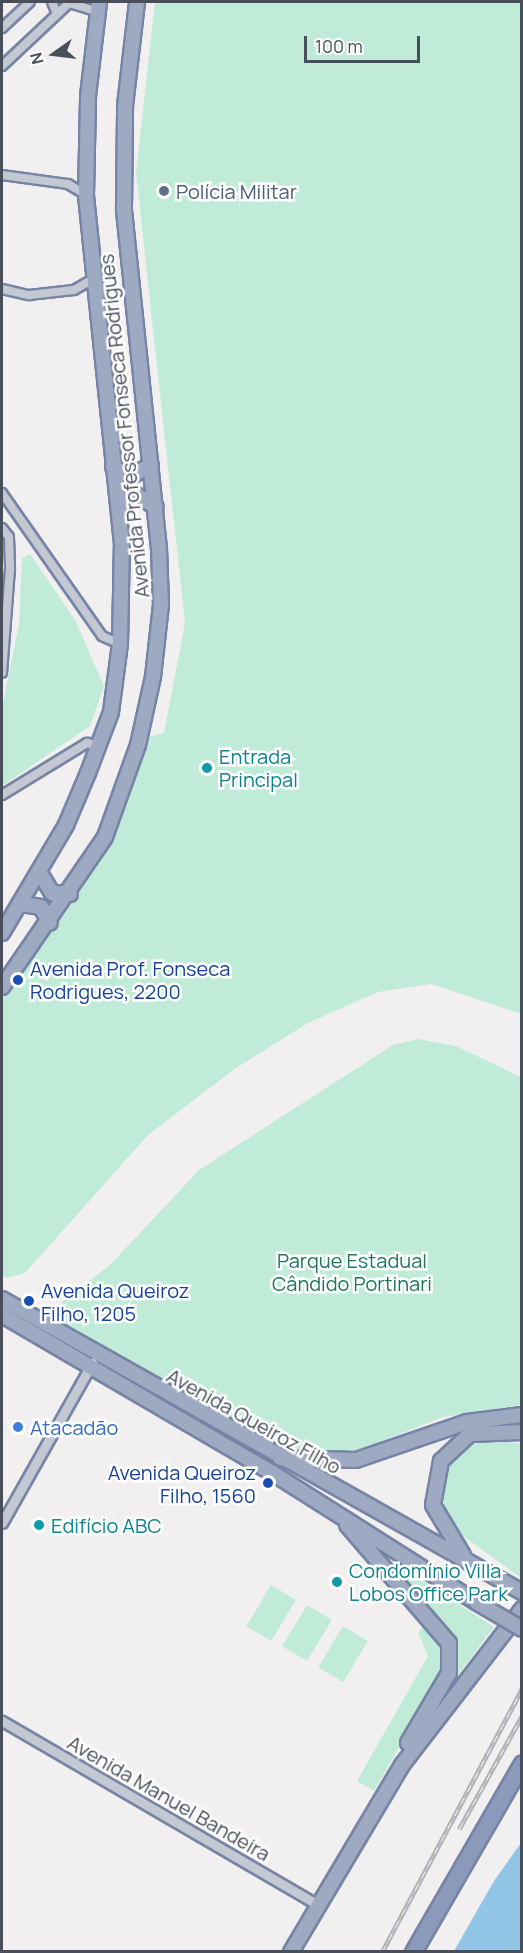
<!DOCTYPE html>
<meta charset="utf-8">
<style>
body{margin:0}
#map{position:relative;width:523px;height:1953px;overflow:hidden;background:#f1efef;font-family:Manrope,sans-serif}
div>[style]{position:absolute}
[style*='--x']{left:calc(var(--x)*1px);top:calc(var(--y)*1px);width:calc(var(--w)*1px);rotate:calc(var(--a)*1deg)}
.green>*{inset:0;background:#c1ebd9;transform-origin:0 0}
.water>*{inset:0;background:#91c4e5}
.roads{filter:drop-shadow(2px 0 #7684a5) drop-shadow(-2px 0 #7684a5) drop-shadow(0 2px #7684a5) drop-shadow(0 -2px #7684a5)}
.minor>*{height:8px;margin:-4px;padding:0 4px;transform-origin:4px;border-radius:4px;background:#c4c8d3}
.tertiary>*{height:9px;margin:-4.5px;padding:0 4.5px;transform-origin:4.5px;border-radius:4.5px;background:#c4c8d3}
.trunk>*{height:14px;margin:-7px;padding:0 7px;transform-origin:7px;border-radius:7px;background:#9ea9c2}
.motorway>*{height:15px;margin:-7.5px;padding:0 7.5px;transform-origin:7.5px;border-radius:7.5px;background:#8b99ba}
.rail>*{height:4.5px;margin-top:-2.25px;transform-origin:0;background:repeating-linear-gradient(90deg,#fff 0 7px,#b2b3b9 0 14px);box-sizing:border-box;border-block:2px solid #b2b3b9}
.bridges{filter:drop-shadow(2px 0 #7684a5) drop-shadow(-2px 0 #7684a5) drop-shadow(0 2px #7684a5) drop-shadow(0 -2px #7684a5)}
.trunk-bridge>*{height:14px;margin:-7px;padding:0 7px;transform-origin:7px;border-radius:7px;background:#9ea9c2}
.dots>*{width:16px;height:16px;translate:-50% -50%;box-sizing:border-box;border:3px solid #fff;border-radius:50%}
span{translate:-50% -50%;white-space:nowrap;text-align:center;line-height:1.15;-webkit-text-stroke:5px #fff;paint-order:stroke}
.service-label{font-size:20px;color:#4e5e75}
.left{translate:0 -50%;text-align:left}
.street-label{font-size:20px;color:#484f5b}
.culture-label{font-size:20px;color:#0d838f}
.transit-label{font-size:20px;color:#164399}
.right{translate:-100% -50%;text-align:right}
.park-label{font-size:20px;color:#1f765b}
.shop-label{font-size:20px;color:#366cbe}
.frame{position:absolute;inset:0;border:3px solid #484f5b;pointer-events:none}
.north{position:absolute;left:24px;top:24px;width:60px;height:60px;-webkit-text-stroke:4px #fff;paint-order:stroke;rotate:256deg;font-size:16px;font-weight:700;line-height:24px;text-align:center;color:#484f5b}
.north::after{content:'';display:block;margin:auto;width:21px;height:27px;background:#484f5b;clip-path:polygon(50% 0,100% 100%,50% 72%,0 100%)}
.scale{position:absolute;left:304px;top:36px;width:116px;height:27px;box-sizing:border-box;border:3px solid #484f5b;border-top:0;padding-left:8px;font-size:18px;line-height:21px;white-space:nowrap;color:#484f5b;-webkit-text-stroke:4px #fff;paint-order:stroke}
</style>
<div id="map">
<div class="green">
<div style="clip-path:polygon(155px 2px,521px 2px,521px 1014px,431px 984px,378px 992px,308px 1023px,236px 1068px,148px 1135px,25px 1273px,7px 1278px,2px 1276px,2px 993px,117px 827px,144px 738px,164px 733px,185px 623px,136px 173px)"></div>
<div style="clip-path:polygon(30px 554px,75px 620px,104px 686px,90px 726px,2px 786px,2px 708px,19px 624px,22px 558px)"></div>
<div style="clip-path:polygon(418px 1039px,456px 1046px,521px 1077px,521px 1405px,443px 1417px,359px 1450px,307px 1453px,273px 1446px,59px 1323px,62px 1302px,110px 1265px,199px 1170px,393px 1045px)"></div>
<div style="clip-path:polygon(491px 1440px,521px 1444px,521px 1578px,459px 1533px,444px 1505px,444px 1473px,453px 1460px,474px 1444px)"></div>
<div style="clip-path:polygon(391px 1560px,494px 1627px,457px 1676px,455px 1638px)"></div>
<div style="left:271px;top:1585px;width:29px;height:48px;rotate:31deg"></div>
<div style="left:307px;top:1605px;width:29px;height:48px;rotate:31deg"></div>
<div style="clip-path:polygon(427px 1622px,442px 1644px,444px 1669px,374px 1791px,357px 1781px,428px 1656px,418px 1633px)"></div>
<div style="left:343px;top:1626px;width:29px;height:48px;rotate:31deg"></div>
</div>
<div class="water">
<div style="clip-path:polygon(521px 1843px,521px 1951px,454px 1951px,494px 1881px)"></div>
</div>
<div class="roads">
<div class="minor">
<div style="--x:52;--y:2;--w:13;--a:67"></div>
<div style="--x:2;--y:28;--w:38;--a:-43"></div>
<div style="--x:2;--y:66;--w:92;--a:-43.2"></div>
<div style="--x:69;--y:3;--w:30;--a:17"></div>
<div style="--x:2;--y:175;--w:67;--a:7.8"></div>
<div style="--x:68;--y:184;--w:21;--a:31"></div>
<div style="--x:2;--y:289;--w:28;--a:13"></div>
<div style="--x:29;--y:295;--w:45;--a:-6.3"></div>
<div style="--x:74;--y:290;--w:20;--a:-30"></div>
<div style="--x:2;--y:493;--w:174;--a:55"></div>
<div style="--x:102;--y:636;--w:20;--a:24"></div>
<div style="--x:2;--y:528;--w:11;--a:52"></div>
<div style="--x:9;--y:537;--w:32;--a:88"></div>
<div style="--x:10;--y:569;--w:104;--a:94.4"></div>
<div style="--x:2;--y:795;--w:100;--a:-31.5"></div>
<div style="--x:87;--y:743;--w:12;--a:14"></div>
</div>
<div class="tertiary">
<div style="--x:2;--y:1523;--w:184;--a:-60.6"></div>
<div style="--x:2;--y:1721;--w:366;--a:30.2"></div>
</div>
<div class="trunk">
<div style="--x:113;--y:467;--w:20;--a:30"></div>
<div style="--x:130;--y:477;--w:24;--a:-30"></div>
<div style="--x:118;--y:506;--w:21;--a:-31"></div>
<div style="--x:136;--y:495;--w:23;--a:31"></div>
<div style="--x:40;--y:873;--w:23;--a:59"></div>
<div style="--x:52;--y:893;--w:18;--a:3"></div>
<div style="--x:22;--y:904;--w:19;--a:9"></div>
<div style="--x:41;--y:907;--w:18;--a:61"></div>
<div style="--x:2;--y:933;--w:126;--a:-59.3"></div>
<div style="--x:66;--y:825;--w:56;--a:-67.1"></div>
<div style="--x:88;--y:773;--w:65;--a:-69.3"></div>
<div style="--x:111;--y:712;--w:69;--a:-82.5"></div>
<div style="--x:120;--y:644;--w:100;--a:-88.9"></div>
<div style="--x:122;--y:544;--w:351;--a:-95.9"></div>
<div style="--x:86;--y:195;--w:99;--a:-88.8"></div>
<div style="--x:88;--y:96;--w:95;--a:-83.3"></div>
<div style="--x:2;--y:987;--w:182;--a:-55.5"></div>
<div style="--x:105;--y:837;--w:98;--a:-70.3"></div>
<div style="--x:138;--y:745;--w:70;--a:-77.6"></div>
<div style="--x:153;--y:677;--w:72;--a:-83.7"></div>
<div style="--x:161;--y:605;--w:56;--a:-92"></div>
<div style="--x:159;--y:549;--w:342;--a:-95.9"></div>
<div style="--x:124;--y:209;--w:103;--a:-89.4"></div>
<div style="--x:125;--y:106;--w:105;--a:-83.4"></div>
<div style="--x:2;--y:1299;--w:597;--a:29.4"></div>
<div style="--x:2;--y:1315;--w:311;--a:30.3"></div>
<div style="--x:271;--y:1472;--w:243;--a:32.4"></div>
<div style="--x:280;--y:1458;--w:76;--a:1.5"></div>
<div style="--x:356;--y:1460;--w:117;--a:-18.9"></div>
<div style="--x:467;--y:1422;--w:55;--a:-7.3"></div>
<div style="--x:347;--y:1525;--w:156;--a:49.2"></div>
<div style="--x:449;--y:1643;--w:30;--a:90"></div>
<div style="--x:449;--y:1673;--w:81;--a:120.4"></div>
<div style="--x:463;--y:1555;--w:58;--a:-121"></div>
<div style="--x:433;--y:1505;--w:45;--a:-79.7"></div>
<div style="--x:441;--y:1461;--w:40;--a:-43"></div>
<div style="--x:470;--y:1434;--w:52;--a:-2.2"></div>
<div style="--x:291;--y:1952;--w:217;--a:-59.3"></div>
<div style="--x:402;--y:1765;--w:197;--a:-52.4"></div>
</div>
<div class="motorway">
<div style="--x:413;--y:1952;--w:218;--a:-60"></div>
</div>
</div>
<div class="rail">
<div style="--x:459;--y:1829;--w:129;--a:-60.9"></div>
<div style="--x:382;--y:1952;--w:298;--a:-62"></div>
</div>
<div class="bridges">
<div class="trunk-bridge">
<div style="--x:476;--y:1602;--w:53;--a:30.4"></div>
</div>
</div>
<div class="dots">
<div style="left:164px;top:191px;background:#5c6f8a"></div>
<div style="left:207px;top:768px;background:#0f9aa8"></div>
<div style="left:18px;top:980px;background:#1a4fb4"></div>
<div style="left:29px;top:1301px;background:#1a4fb4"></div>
<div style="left:18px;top:1427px;background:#3f7fe0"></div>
<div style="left:268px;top:1483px;background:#1a4fb4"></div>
<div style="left:39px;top:1525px;background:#0f9aa8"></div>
<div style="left:337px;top:1582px;background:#0f9aa8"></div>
</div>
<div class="service-label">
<span class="left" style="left:176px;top:191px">Polícia Militar</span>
</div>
<div class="street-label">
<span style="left:124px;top:426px;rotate:-96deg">Avenida Professor Fonseca Rodrigues</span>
<span style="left:254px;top:1421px;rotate:29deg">Avenida Queiroz Filho</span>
<span style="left:169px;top:1798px;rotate:30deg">Avenida Manuel Bandeira</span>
</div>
<div class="culture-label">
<span class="left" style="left:219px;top:768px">Entrada<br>Principal</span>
<span class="left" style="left:51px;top:1525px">Edifício ABC</span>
<span class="left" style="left:349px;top:1582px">Condomínio Villa<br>Lobos Office Park</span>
</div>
<div class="transit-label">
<span class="left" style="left:30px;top:980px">Avenida Prof. Fonseca<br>Rodrigues, 2200</span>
<span class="left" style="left:41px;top:1302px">Avenida Queiroz<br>Filho, 1205</span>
<span class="right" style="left:256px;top:1484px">Avenida Queiroz<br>Filho, 1560</span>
</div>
<div class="park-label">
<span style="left:352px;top:1272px">Parque Estadual<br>Cândido Portinari</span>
</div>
<div class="shop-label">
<span class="left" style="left:30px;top:1427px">Atacadão</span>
</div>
<div class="frame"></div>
<div class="north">N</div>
<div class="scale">100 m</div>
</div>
